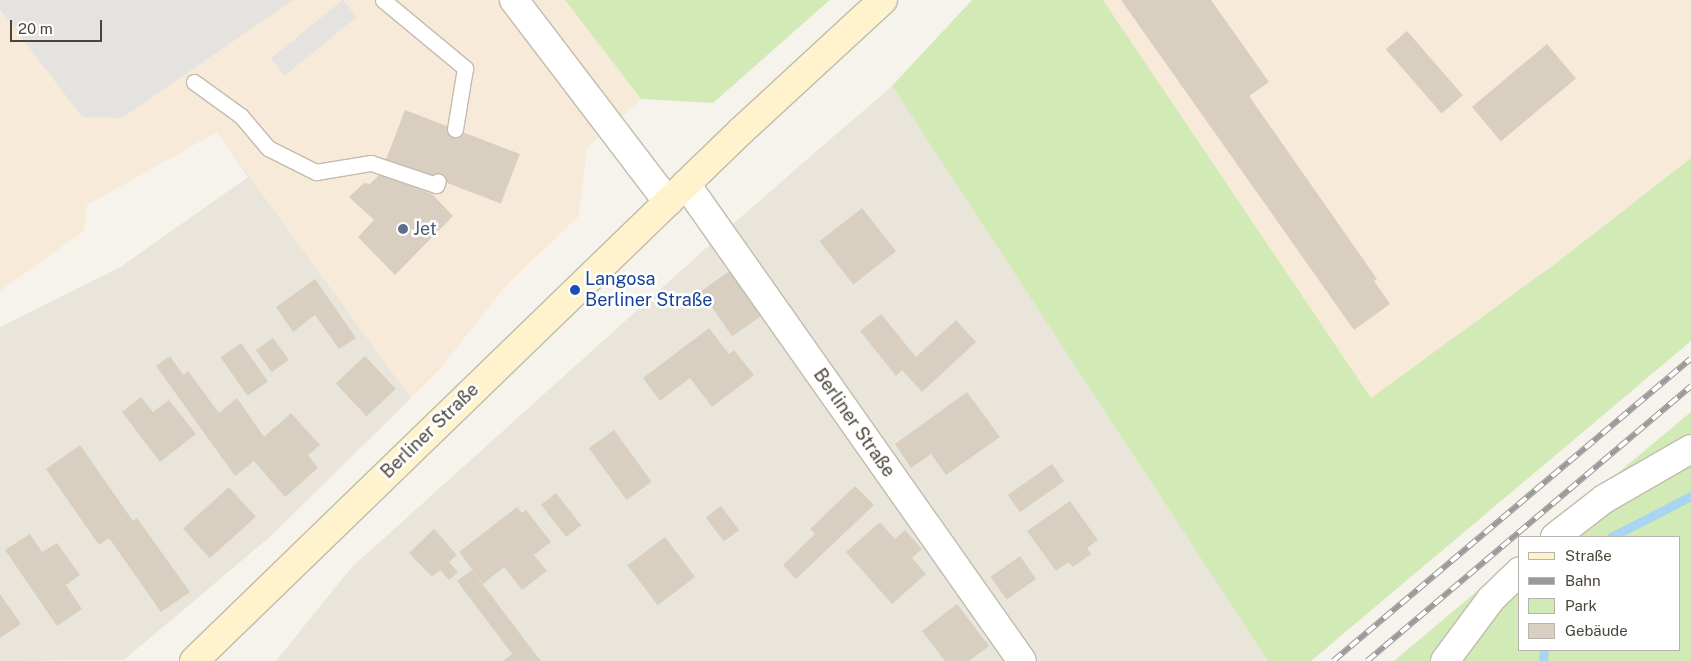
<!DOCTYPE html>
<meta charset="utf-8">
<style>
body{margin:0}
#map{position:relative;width:1691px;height:661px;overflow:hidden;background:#f6f3ec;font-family:"Public Sans",sans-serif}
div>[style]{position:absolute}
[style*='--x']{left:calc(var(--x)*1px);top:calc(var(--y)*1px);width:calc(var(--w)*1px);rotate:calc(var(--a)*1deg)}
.residential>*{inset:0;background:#eae5da}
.commercial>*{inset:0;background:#f7ead8}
.green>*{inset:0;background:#d2eab5}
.parking>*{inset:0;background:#e5e3e0;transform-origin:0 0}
.stream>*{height:9px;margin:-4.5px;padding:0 4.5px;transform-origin:4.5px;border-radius:4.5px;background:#a9d4f2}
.building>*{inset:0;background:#d8cfc1;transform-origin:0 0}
.roads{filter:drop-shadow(1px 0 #c2bbae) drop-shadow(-1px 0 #c2bbae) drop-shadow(0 1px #c2bbae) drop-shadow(0 -1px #c2bbae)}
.lane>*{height:15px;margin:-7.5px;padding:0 7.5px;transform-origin:7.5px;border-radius:7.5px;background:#fff}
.street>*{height:28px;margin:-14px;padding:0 14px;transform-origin:14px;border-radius:14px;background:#fff}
.secondary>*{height:28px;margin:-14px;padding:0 14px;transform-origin:14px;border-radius:14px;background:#fff3cd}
.rail>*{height:5.5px;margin-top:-2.75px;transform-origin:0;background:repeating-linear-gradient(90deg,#fff 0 11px,#9a9a9a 0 22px);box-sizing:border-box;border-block:1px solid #9a9a9a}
.dots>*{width:14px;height:14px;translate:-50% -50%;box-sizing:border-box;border:2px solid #fff;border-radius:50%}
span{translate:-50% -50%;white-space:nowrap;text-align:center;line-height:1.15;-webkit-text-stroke:5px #fff;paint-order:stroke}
.service-label{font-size:18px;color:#4e5e75}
.left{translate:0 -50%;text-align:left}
.transit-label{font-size:18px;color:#164399}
.street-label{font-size:18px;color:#4b4439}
.legend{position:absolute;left:1518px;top:536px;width:162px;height:115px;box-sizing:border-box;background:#fff;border:1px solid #b7b4b0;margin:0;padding:6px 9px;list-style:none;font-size:15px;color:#4b4439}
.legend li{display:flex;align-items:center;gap:10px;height:25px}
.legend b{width:25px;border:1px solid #b7b4b0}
.scale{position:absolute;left:10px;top:20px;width:92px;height:22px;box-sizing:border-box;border:2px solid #4b4439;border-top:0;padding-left:6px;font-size:15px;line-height:18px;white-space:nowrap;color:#4b4439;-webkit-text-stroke:4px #fff;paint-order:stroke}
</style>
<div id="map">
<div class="residential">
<div style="clip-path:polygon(892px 86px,1268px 661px,276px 661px,351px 568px,735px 222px)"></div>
<div style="clip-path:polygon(217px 132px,411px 398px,272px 535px,124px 660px,0 661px,0 327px,119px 268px,248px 177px)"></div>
</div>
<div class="commercial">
<div style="clip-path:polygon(0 0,565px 0,641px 99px,587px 148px,579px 216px,507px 284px,439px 370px,411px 398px,217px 132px,87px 205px,84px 231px,0 291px)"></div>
<div style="clip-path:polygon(1103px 0,1691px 0,1691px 158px,1555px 264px,1371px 398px)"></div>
</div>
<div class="green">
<div style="clip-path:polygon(565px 0,830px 0,713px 103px,641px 99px)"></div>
<div style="clip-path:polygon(972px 0,1103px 0,1371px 398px,1555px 264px,1691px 158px,1691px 341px,1311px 661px,1268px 661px,892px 86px)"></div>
<div style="clip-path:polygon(1691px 412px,1691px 661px,1394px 661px,1520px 555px,1520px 650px,1680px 650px,1680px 537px,1541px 537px)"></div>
</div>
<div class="parking">
<div style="clip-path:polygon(0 0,293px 0,122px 118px,82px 117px,0 9px)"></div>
<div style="left:343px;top:0;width:22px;height:93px;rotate:51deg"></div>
</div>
<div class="stream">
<div style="--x:1611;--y:537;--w:90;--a:-27.1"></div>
<div style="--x:1543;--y:661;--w:11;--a:-85"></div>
</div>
<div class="building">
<div style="clip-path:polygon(1121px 0,1211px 0,1269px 82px,1249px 96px,1377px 279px,1374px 281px,1390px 304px,1354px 330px)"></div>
<div style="left:1407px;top:31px;width:85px;height:28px;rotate:49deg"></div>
<div style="left:1547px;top:44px;width:45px;height:98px;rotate:50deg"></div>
<div style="left:405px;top:110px;width:123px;height:53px;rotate:21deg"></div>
<div style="clip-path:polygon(380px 174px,432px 194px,453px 216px,395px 275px,358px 237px,374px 220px,349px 197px,364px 183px,370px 184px)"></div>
<div style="left:862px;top:208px;width:55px;height:54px;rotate:52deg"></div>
<div style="left:731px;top:270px;width:55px;height:37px;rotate:55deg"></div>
<div style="clip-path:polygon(315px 279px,356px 338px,339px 349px,315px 315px,293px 332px,276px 307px)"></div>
<div style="clip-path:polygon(881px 314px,916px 357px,956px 320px,976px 342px,922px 392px,902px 370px,896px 376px,860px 331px)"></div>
<div style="clip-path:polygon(709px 328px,729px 354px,734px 350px,754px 375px,712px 407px,690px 378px,660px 401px,643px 378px)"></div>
<div style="left:273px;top:338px;width:27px;height:21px;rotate:54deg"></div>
<div style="left:241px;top:343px;width:47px;height:25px;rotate:55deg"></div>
<div style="clip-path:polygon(170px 356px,183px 375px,188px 371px,219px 413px,237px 398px,264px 437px,291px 413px,320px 445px,308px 455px,318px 468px,285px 497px,254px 461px,235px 476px,156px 366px)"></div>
<div style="left:365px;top:356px;width:45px;height:40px;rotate:47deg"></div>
<div style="clip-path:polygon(967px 392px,1000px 437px,946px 475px,931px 454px,911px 468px,895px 444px)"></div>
<div style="clip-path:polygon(141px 397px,153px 412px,169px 400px,196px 434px,160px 462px,122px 412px)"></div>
<div style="left:614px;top:430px;width:64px;height:31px;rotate:54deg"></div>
<div style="clip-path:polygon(80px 445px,133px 521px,137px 518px,190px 592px,161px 612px,109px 538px,99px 545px,46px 469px)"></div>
<div style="left:1052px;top:464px;width:21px;height:54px;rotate:55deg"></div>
<div style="clip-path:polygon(855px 486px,874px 505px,796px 579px,783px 565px,815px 534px,810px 529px)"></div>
<div style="left:229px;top:487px;width:40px;height:62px;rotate:48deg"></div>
<div style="left:556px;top:493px;width:41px;height:19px;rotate:52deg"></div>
<div style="clip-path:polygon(1070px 501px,1098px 540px,1087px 548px,1091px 554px,1073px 567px,1069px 562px,1056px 571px,1027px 531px)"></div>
<div style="left:721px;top:506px;width:30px;height:19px;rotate:53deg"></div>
<div style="clip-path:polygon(517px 507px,522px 513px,526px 510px,551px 542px,534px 555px,547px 571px,522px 590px,504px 567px,483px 584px,459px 552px)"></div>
<div style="clip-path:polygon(880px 522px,895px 539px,905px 530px,922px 549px,912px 558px,926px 574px,892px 604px,846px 552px)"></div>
<div style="clip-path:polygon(434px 529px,457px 555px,449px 562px,458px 572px,449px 580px,440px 570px,432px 577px,409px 553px)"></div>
<div style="clip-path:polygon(30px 534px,42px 552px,57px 543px,80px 575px,66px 585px,82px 609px,57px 626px,5px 550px)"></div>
<div style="left:665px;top:537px;width:50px;height:47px;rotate:53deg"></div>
<div style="left:1020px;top:556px;width:28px;height:36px;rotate:55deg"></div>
<div style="clip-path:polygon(472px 570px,527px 643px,541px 661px,503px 661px,512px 654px,457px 581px)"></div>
<div style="clip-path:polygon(0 594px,21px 624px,0 638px)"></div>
<div style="clip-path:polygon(957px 604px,989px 646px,969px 661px,945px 661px,922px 631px)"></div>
</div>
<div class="roads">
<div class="lane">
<div style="--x:383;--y:0;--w:107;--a:39.7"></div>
<div style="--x:465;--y:68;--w:62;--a:99.3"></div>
<div style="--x:194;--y:82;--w:58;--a:35.9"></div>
<div style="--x:241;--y:116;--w:42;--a:49.8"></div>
<div style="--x:268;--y:148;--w:54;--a:26.6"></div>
<div style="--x:316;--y:172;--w:56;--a:-9.3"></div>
<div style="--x:371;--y:163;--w:69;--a:18.7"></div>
<div style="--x:436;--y:185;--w:4;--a:-63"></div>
</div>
<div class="street">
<div style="--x:514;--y:0;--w:254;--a:52.7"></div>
<div style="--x:686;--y:184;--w:583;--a:54.84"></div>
<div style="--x:1555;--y:537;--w:62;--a:-37.8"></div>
<div style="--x:1604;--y:499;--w:100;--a:-29.9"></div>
<div style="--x:1445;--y:661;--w:77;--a:-53.4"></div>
<div style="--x:1491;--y:599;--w:40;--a:-44"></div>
</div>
<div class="secondary">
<div style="--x:194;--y:661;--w:762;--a:-44.1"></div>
<div style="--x:741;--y:131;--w:193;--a:-42.7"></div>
</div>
</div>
<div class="rail">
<div style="--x:1333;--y:661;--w:468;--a:-40.2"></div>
<div style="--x:1367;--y:661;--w:425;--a:-40.3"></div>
</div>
<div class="dots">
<div style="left:403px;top:229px;background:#5c6f8a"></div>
<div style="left:575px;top:290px;background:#1a4fb4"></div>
</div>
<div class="service-label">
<span class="left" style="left:413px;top:229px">Jet</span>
</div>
<div class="transit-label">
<span class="left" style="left:585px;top:290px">Langosa<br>Berliner Straße</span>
</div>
<div class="street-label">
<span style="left:854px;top:423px;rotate:55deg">Berliner Straße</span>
<span style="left:430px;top:431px;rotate:-44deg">Berliner Straße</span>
</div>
<ul class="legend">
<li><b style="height:6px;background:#fff3cd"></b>Straße</li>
<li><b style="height:6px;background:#9a9a9a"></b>Bahn</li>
<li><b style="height:14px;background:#d2eab5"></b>Park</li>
<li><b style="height:14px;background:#d8cfc1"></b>Gebäude</li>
</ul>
<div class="scale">20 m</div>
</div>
